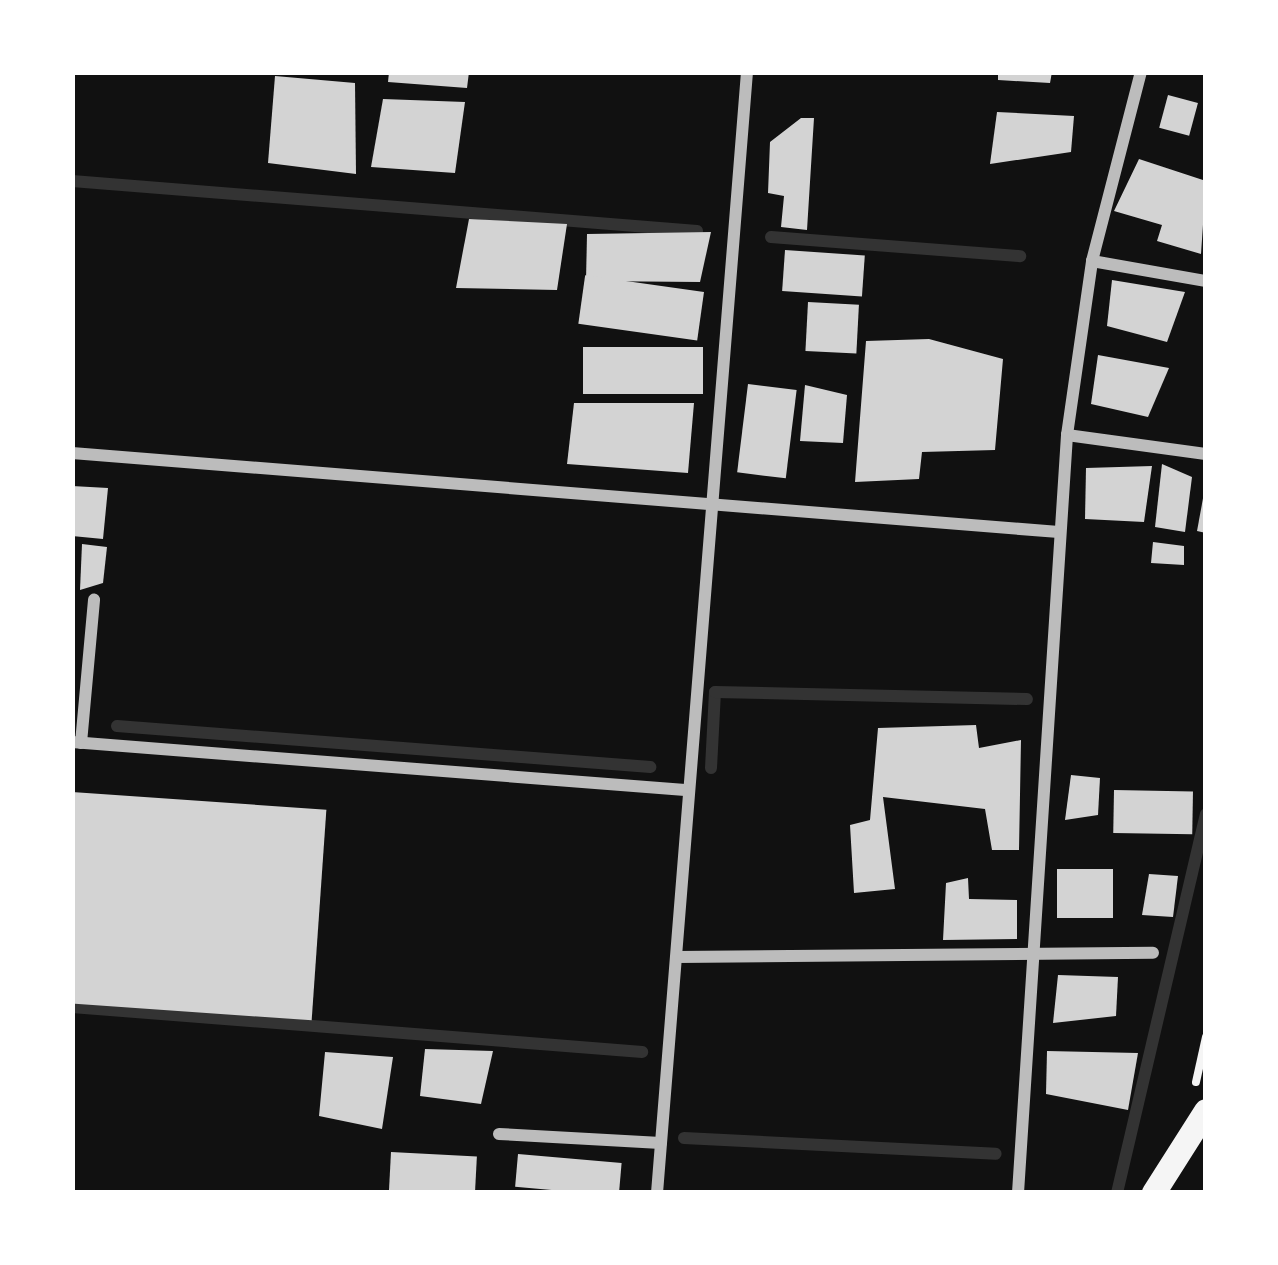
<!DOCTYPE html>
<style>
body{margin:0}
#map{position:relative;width:1278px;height:1265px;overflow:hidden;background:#111;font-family:Georgia,serif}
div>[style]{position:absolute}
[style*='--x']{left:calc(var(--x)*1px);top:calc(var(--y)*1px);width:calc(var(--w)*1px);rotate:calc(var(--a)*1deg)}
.stream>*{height:12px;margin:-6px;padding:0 6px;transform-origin:6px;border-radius:6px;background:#333}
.building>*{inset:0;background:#d3d3d3;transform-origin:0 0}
.path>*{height:8px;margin:-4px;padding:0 4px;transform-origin:4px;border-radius:4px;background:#f5f5f5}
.minor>*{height:12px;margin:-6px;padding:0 6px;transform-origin:6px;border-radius:6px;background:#bcbcbc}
.secondary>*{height:24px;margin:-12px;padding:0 12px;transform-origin:12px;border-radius:12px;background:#f5f5f5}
span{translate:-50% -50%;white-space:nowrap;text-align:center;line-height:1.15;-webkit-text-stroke:9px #fff;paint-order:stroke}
.frame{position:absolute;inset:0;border:75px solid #fff;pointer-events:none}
</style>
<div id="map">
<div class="stream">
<div style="--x:72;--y:181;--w:627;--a:4.57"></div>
<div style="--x:771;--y:237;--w:250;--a:4.4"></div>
<div style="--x:117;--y:726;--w:535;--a:4.4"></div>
<div style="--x:711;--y:768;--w:76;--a:-87"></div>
<div style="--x:715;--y:692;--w:312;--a:1.3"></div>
<div style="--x:72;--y:1007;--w:572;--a:4.51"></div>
<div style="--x:684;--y:1138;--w:312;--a:2.9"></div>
<div style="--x:1117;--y:1193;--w:389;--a:-76.8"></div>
</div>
<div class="building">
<div style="clip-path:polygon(389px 72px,469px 72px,467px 88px,388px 82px)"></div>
<div style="clip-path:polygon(998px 72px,1052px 72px,1050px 83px,998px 80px)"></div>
<div style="clip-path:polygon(275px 76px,355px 83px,356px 174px,268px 163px)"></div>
<div style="left:1168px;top:95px;width:31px;height:34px;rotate:15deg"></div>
<div style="clip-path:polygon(383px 99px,465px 102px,455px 173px,371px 167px)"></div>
<div style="clip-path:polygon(997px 112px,1074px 116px,1071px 152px,990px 164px)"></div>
<div style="clip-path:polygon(801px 118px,814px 118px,807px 230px,781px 227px,784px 196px,768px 193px,770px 142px)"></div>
<div style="clip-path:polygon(1139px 159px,1206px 181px,1201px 254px,1157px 241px,1162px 225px,1114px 211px)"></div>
<div style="clip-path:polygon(469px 219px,567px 224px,557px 290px,456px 288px)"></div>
<div style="clip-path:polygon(711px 232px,700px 282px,586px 281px,587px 234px)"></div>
<div style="left:785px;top:250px;width:80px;height:41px;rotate:4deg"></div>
<div style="clip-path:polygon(1112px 280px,1185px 292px,1167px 342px,1107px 326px)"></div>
<div style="left:704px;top:292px;width:49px;height:120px;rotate:98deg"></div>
<div style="left:808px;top:302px;width:51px;height:49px;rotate:3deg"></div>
<div style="clip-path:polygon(929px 339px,1003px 359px,995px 450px,922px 452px,919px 479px,855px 482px,866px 341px)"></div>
<div style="left:583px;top:347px;width:120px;height:47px"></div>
<div style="clip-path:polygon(1098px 355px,1169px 368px,1148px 417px,1091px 404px)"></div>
<div style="left:748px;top:384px;width:49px;height:89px;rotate:7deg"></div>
<div style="clip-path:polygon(805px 385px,847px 395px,843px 443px,800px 441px)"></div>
<div style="clip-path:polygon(574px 403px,694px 403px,688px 473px,567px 464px)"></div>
<div style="clip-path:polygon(1162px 464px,1192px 477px,1185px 532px,1155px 527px)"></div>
<div style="clip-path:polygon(1152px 466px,1144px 522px,1085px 519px,1086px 468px)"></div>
<div style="clip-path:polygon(72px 486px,108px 488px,103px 539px,72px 536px)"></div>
<div style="clip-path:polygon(1204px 493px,1206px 493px,1206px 533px,1197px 531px)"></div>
<div style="clip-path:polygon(1153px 542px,1184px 546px,1184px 565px,1151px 563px)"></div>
<div style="clip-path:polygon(82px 544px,107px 547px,103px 583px,80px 590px)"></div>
<div style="clip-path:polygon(976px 725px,979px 748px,1021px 740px,1019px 850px,992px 850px,985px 809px,883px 797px,895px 889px,854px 893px,850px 825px,870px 820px,878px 728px)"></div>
<div style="clip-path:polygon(1071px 775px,1100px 778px,1098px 815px,1065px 820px)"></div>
<div style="left:1114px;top:790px;width:79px;height:43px;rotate:1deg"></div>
<div style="left:72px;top:792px;width:255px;height:211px;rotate:4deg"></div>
<div style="left:1057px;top:869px;width:56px;height:49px"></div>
<div style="clip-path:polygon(1149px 874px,1178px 876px,1173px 917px,1142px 915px)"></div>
<div style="clip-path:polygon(968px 878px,969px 899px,1017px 900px,1017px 939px,943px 940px,946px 883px)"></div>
<div style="clip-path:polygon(1058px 975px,1118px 977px,1116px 1016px,1053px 1023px)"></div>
<div style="clip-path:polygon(425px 1049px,493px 1051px,481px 1104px,420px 1096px)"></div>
<div style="clip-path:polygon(1047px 1051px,1138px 1053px,1128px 1110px,1046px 1094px)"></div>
<div style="clip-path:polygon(325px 1052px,393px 1057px,382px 1129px,319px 1116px)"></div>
<div style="left:391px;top:1152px;width:86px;height:41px;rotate:3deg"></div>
<div style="left:518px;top:1154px;width:104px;height:33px;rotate:5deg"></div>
</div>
<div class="path">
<div style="--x:1196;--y:1082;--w:46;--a:-77.5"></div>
</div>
<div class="minor">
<div style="--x:1092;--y:261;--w:116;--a:10"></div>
<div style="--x:1067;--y:435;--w:140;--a:7.8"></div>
<div style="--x:72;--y:453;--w:990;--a:4.58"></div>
<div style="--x:72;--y:742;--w:615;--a:4.48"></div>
<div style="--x:81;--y:743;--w:144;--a:-84.8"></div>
<div style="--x:677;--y:957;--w:476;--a:-0.5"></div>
<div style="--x:499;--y:1134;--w:162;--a:3.2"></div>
<div style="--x:657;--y:1193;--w:1125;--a:-85.41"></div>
<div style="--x:1018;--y:1193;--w:760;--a:-86.3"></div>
<div style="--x:1067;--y:435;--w:176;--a:-81.8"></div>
<div style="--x:1092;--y:261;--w:195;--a:-75.5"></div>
</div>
<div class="secondary">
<div style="--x:1154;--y:1193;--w:97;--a:-57.6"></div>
</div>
<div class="frame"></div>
</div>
